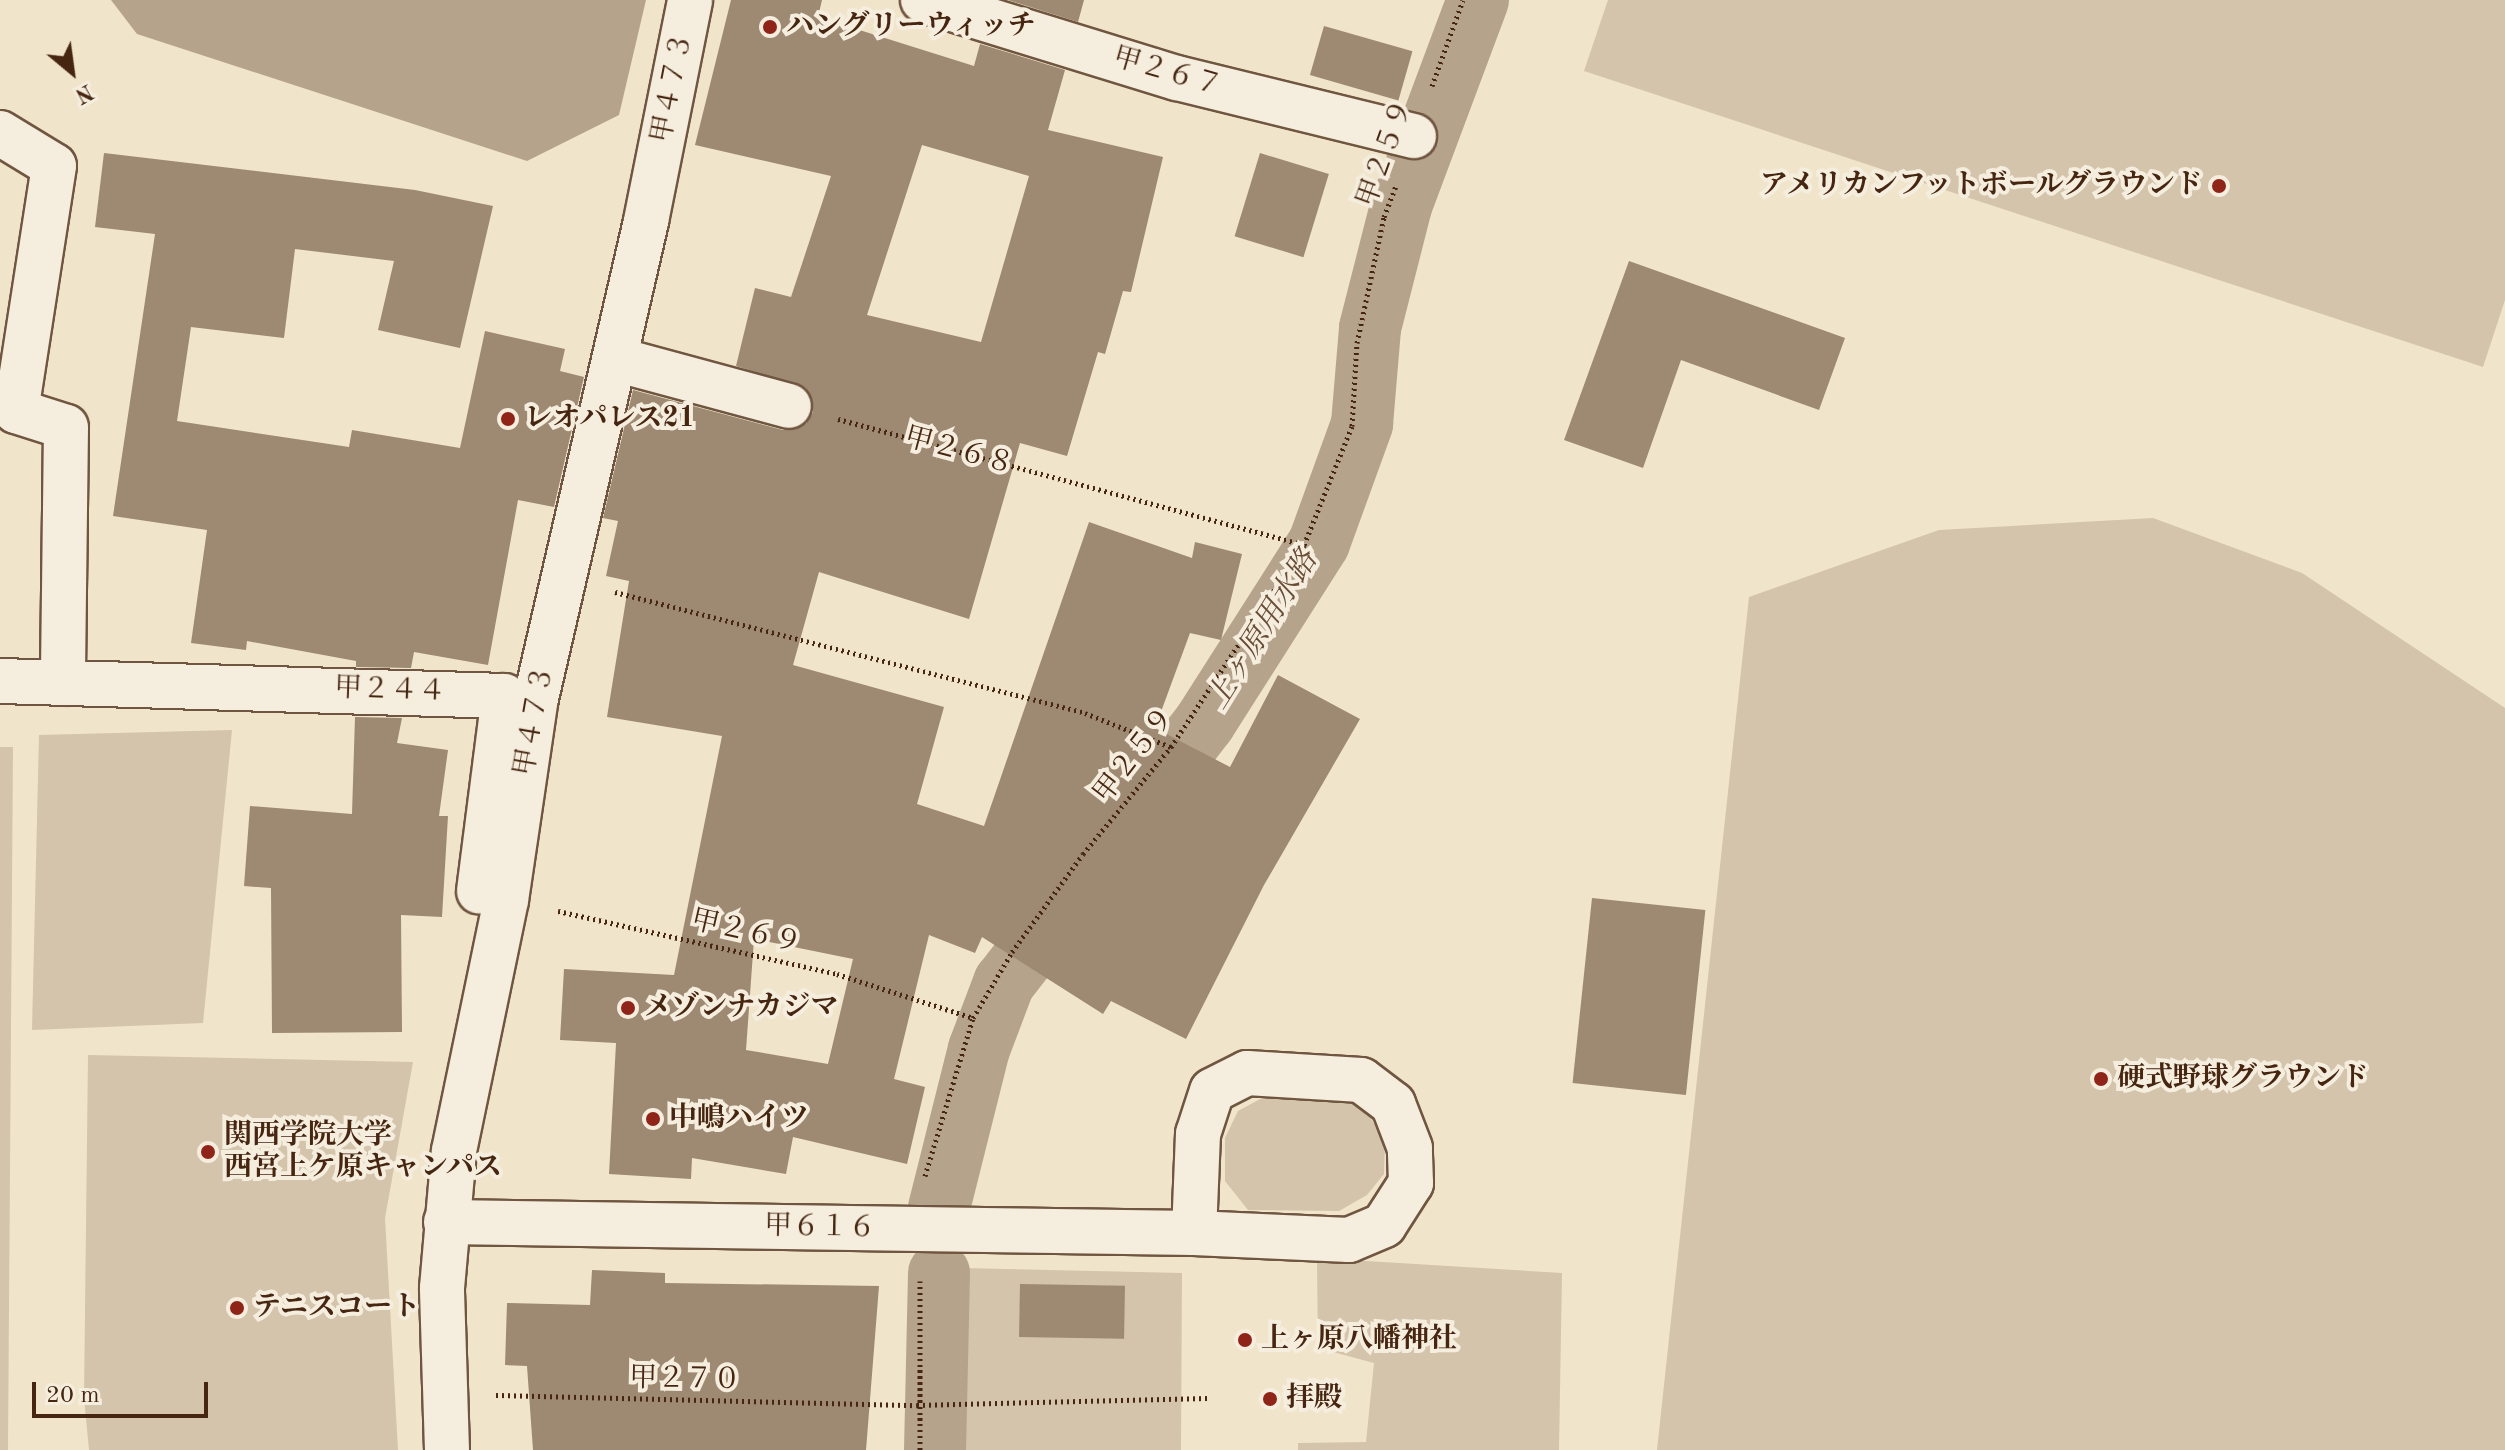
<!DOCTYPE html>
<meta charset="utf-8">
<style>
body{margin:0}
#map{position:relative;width:2505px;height:1450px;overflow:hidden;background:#f0e4cb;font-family:"Old Standard TT","Noto Serif JP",serif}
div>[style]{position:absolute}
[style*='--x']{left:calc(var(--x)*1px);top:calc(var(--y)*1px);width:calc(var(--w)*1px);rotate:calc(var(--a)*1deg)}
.green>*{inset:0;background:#d3c4ab}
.water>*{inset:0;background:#b6a38c}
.canal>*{height:62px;margin:-31px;padding:0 31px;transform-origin:31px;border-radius:31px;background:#b6a38c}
.building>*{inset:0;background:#9e8972;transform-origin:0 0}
.path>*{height:5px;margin-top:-2.5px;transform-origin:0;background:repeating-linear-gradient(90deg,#462611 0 2px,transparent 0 6px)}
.roads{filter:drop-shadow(2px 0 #705640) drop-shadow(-2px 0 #705640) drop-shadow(0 2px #705640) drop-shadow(0 -2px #705640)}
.street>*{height:44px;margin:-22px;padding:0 22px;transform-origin:22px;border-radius:22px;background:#f5eddd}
.dots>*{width:22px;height:22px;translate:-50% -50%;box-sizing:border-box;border:4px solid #f5eddd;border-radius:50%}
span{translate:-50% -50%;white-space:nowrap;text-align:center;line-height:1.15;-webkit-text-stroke:8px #f5eddd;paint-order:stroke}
.poi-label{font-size:28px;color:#462611;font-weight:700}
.left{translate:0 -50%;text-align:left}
.right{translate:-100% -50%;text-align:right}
.street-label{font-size:28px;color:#462611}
.water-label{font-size:30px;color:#684c36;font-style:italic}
.north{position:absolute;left:32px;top:32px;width:80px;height:80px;-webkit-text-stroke:6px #f5eddd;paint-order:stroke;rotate:151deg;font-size:22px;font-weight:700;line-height:32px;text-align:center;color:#462611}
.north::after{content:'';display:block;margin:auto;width:28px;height:36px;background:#462611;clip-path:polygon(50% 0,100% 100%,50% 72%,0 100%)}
.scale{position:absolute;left:32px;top:1382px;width:176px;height:36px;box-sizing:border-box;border:4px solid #462611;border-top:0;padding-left:10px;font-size:24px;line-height:28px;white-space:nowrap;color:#462611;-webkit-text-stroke:6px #f5eddd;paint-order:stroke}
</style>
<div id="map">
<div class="green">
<div style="clip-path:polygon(1608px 0,2505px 0,2505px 300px,2483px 367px,1584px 71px)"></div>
<div style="clip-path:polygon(2153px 518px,2302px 573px,2505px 708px,2505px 1450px,1657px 1450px,1749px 597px,1939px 530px)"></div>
<div style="clip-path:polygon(232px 730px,203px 1023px,32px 1030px,39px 735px)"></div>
<div style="clip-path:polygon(0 747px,13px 747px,8px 1450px,0 1450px)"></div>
<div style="clip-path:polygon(88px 1055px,413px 1062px,385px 1218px,398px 1450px,89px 1450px,84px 1398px)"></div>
<div style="clip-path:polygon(1262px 1098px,1345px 1098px,1369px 1115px,1385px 1142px,1384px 1174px,1367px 1195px,1339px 1211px,1248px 1210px,1225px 1181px,1225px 1138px,1238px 1111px)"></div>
<div style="clip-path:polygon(1317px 1258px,1562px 1273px,1559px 1450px,1298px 1450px,1298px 1443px,1366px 1442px,1374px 1363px,1318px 1348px)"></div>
<div style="clip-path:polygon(961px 1268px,1182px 1273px,1181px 1450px,955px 1450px,952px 1411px)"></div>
</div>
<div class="water">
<div style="clip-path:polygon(111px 0,646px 0,619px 115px,527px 161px,137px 34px)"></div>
</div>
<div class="canal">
<div style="--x:1135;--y:813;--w:115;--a:-52.4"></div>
<div style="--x:1205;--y:722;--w:212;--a:-57.5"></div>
<div style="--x:1319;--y:543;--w:127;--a:-70.1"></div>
<div style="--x:1362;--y:424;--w:96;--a:-85.2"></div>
<div style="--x:1370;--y:328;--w:126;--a:-75.7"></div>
<div style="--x:1401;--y:206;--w:220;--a:-69.5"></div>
<div style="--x:939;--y:1208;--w:164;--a:-75.9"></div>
<div style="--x:979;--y:1049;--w:71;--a:-69.3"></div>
<div style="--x:1004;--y:983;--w:113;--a:-52.2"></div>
<div style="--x:935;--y:1450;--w:177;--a:-88.7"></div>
</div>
<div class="building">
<div style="clip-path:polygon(evenodd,731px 0,822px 0,818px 17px,974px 66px,980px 44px,1065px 70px,1048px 130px,1163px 157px,1131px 292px,1123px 291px,1105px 354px,1098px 352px,1067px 456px,1020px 443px,969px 619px,819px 572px,793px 665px,944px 707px,917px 804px,984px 826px,1089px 522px,1192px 558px,1195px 542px,1242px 554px,1221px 640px,1190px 633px,1155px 728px,1230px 767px,1278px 675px,1360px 719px,1264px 885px,1186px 1039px,1111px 1001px,1103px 1014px,982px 937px,975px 953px,929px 935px,894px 1079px,925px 1087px,907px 1164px,793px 1137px,786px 1174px,692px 1158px,691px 1179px,609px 1174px,616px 1043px,560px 1040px,564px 969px,674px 975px,722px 736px,607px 717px,629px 581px,606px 576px,618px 521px,603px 518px,633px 390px,783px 430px,806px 424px,813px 412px,806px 388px,736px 366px,755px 288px,791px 297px,831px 176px,695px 145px,731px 0,922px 145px,1029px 176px,981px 342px,867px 315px,922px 145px,731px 0,754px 939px,853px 959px,828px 1064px,746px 1050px,754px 939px)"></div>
<div style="clip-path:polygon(1008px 0,1084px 0,1078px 22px)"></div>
<div style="left:1324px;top:26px;width:92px;height:51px;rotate:16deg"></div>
<div style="clip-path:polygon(104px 153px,415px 190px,493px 206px,460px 348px,378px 330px,394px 261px,295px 249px,284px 338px,191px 327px,177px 421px,349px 447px,352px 430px,460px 448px,485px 331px,565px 349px,560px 371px,584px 377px,554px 507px,518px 500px,488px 665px,414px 652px,411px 668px,356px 667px,356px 661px,247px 641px,246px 650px,191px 643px,207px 530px,113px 516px,155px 234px,95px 227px)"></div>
<div style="left:1260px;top:153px;width:72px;height:87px;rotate:17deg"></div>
<div style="clip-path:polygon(1629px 261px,1845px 338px,1819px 410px,1681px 360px,1643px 468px,1564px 440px)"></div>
<div style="clip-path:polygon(355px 717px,402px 718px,397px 743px,448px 750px,439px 816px,448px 816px,442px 917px,401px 915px,402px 1032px,272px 1033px,271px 888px,244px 886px,250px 806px,352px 814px)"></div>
<div style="left:1592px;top:898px;width:114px;height:186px;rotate:6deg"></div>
<div style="clip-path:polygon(592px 1270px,665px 1273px,665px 1283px,879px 1286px,866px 1450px,533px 1450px,527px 1366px,505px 1365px,507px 1303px,590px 1305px)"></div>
<div style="left:1020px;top:1284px;width:105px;height:53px;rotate:1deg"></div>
</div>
<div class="path">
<div style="--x:1432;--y:86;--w:91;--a:-70.2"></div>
<div style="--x:838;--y:419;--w:483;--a:15.1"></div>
<div style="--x:615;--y:592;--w:485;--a:14.4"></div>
<div style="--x:1085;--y:713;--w:92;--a:21.6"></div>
<div style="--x:558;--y:911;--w:286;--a:12.7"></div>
<div style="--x:837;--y:974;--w:143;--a:17.9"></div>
<div style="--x:925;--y:1176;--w:165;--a:-73.1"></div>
<div style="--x:973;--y:1018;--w:77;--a:-59.4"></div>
<div style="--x:1012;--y:952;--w:121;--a:-54.1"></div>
<div style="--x:1083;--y:854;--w:139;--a:-50.6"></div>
<div style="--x:1171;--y:747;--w:242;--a:-56.6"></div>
<div style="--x:1304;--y:545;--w:128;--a:-68"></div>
<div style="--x:1352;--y:426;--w:83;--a:-86.6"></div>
<div style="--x:1357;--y:343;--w:129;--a:-77.9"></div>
<div style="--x:1384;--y:217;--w:34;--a:-69"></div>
<div style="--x:496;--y:1395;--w:421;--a:1.4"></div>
<div style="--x:917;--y:1405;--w:291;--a:-1.4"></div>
<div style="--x:920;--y:1450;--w:169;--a:-90"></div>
</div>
<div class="roads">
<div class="street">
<div style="--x:923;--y:0;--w:266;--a:17.1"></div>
<div style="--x:1177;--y:78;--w:244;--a:13.8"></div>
<div style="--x:0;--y:133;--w:63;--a:31.4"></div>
<div style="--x:54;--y:166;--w:248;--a:98.8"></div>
<div style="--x:16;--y:411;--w:52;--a:17.7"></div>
<div style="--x:66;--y:427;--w:256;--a:90.7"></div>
<div style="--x:615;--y:359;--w:180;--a:15.1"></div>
<div style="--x:0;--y:681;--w:504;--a:1.7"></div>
<div style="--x:504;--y:696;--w:197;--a:97.3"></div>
<div style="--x:446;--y:1222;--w:748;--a:0.84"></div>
<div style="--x:1194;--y:1233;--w:155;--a:2.6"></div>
<div style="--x:1349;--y:1240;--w:38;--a:-23"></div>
<div style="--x:1384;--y:1225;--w:50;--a:-57.3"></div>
<div style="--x:1411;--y:1183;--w:35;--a:-92"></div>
<div style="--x:1410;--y:1148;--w:47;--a:-111.1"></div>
<div style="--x:1393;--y:1104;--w:40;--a:-143"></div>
<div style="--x:1361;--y:1080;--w:114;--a:-176.5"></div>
<div style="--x:1247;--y:1073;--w:39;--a:153"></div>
<div style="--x:1212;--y:1091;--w:45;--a:108"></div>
<div style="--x:1198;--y:1134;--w:99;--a:92.3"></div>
<div style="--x:447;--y:1450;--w:162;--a:-91.8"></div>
<div style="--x:442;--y:1288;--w:138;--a:-85"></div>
<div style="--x:454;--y:1151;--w:256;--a:-78.3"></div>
<div style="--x:506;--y:900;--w:204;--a:-81.6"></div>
<div style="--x:536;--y:698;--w:490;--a:-77"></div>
<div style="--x:646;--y:221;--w:225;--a:-78.7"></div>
</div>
</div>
<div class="dots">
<div style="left:770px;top:27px;background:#8f2418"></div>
<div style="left:2219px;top:186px;background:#8f2418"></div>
<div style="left:508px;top:419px;background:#8f2418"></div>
<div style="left:628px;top:1008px;background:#8f2418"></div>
<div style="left:2101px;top:1079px;background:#8f2418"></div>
<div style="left:653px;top:1119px;background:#8f2418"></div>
<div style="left:208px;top:1152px;background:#8f2418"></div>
<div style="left:237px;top:1308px;background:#8f2418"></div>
<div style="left:1245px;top:1340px;background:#8f2418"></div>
<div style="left:1270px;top:1399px;background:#8f2418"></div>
</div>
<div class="poi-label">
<span class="left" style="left:786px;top:27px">ハングリーウィッチ</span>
<span class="right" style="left:2203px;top:186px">アメリカンフットボールグラウンド</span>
<span class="left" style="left:524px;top:419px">レオパレス21</span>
<span class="left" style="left:644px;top:1008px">メゾンナカジマ</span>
<span class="left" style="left:2117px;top:1079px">硬式野球グラウンド</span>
<span class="left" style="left:669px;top:1119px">中嶋ハイツ</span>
<span class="left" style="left:224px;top:1152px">関西学院大学<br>西宮上ケ原キャンパス</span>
<span class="left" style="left:253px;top:1308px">テニスコート</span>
<span class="left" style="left:1261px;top:1340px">上ヶ原八幡神社</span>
<span class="left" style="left:1286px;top:1399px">拝殿</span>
</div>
<div class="street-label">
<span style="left:1167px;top:73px;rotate:16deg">甲２６７</span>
<span style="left:673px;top:88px;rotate:-79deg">甲４７３</span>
<span style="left:1386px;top:154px;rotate:-70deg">甲２５９</span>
<span style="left:959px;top:452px;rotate:15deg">甲２６８</span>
<span style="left:390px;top:691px;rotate:2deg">甲２４４</span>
<span style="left:535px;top:721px;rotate:-80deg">甲４７３</span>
<span style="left:1135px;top:756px;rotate:-52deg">甲２５９</span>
<span style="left:746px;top:933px;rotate:13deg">甲２６９</span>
<span style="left:820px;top:1228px;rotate:1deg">甲６１６</span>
<span style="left:685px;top:1380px;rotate:1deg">甲２７０</span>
</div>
<div class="water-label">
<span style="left:1263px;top:630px;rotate:-58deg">上ヶ原用水路</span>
</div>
<div class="north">N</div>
<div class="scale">20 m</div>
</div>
